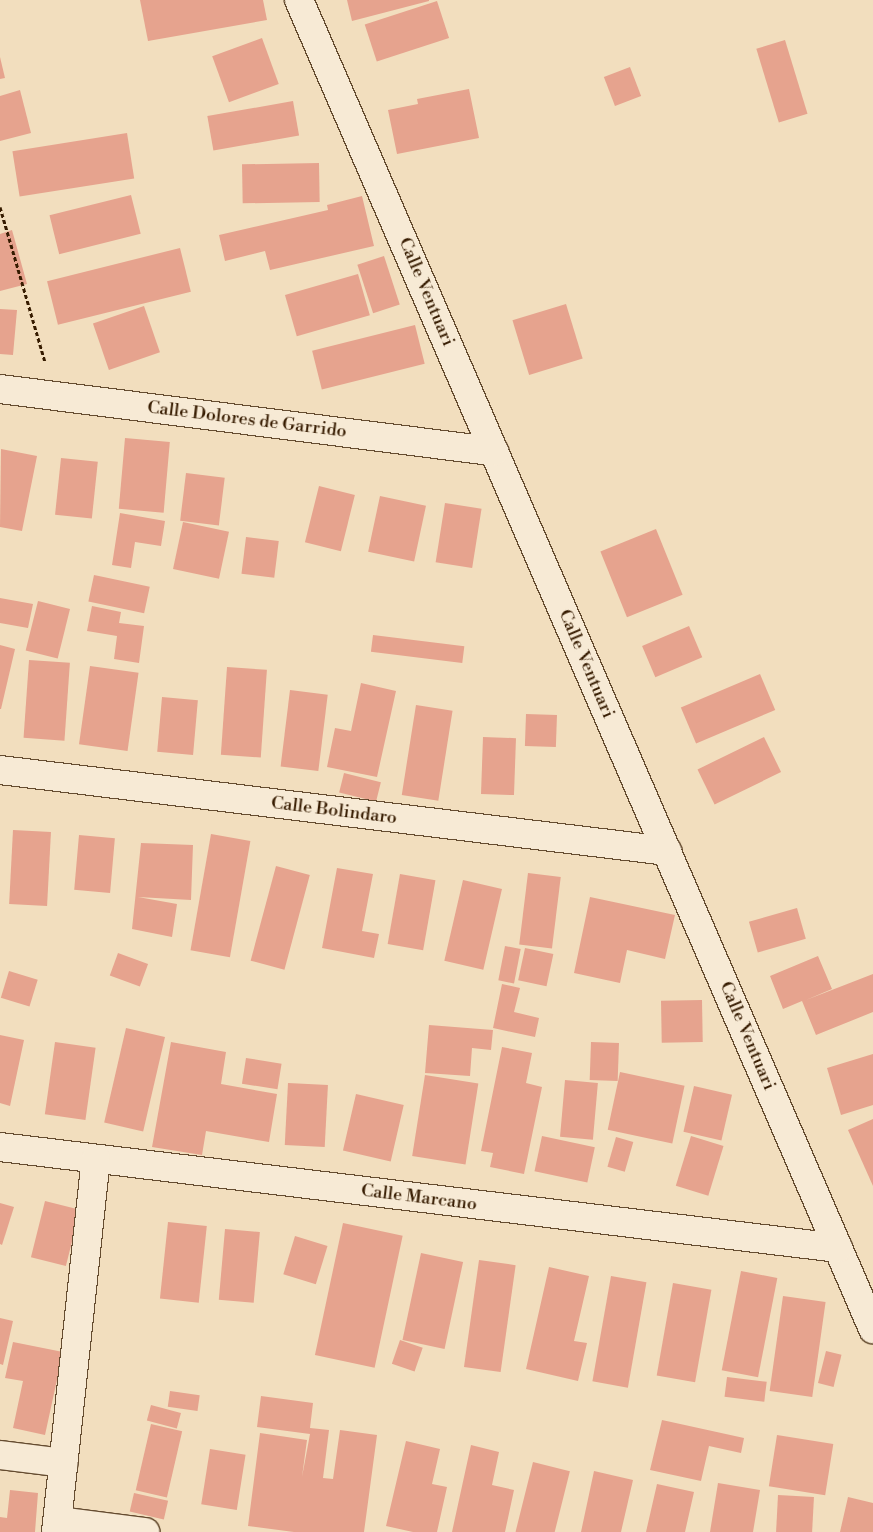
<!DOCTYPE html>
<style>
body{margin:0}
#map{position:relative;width:873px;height:1532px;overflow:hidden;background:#f2debe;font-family:"Libre Bodoni",serif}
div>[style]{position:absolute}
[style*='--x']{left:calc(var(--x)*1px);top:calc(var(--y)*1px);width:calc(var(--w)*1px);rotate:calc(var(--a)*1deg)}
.building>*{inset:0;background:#e6a38e;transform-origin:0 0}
.path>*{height:3px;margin-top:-1.5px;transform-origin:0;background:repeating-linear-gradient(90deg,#361b00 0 4px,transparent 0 6.5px)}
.roads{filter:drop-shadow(1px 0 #654c30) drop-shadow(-1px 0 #654c30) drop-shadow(0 1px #654c30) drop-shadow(0 -1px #654c30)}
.street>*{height:28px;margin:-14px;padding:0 14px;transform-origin:14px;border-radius:14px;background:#f7ead5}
span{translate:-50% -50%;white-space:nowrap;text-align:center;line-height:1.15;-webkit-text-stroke:4px #f7ead5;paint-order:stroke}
.street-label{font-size:18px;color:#361b00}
</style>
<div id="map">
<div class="building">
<div style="clip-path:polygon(140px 0,263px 0,267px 20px,148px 41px)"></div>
<div style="clip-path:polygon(347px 0,429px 0,429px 1px,352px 21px)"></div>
<div style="left:437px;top:1px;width:39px;height:76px;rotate:72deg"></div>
<div style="left:262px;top:38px;width:49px;height:53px;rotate:70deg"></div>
<div style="left:785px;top:40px;width:77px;height:30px;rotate:73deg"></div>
<div style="clip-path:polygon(0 57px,5px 78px,0 79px)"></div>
<div style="left:630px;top:67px;width:31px;height:28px;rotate:69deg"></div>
<div style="clip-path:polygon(469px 89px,479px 138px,397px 154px,388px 110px,418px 104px,417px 99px)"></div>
<div style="clip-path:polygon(20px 90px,31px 133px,0 141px,0 96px)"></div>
<div style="left:293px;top:101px;width:35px;height:87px;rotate:80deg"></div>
<div style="left:127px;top:133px;width:46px;height:116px;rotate:81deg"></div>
<div style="left:319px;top:163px;width:39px;height:77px;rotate:89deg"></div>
<div style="left:131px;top:195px;width:40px;height:84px;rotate:76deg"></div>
<div style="clip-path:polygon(362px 196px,374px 246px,270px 270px,265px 251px,225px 261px,219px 235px,328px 210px,327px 205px)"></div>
<div style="clip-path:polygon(12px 230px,27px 284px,0 291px,0 234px)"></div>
<div style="left:180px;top:248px;width:45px;height:137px;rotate:76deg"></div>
<div style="left:384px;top:256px;width:51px;height:28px;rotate:72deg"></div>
<div style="left:358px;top:274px;width:43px;height:76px;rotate:74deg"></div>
<div style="left:566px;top:304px;width:57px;height:56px;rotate:73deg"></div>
<div style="left:144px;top:306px;width:49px;height:54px;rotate:71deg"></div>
<div style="clip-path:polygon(0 309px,17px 310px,13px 355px,0 354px)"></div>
<div style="left:415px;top:325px;width:40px;height:106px;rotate:76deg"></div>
<div style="left:125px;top:438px;width:45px;height:71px;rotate:5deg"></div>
<div style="clip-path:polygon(1px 449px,37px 456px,22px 531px,0 527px)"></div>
<div style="left:61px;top:458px;width:37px;height:57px;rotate:6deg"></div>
<div style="left:186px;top:473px;width:39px;height:48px;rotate:7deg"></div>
<div style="left:319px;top:486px;width:37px;height:58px;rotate:14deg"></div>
<div style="left:380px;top:496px;width:47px;height:57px;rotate:12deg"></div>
<div style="left:445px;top:503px;width:37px;height:60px;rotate:9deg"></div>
<div style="clip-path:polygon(120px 513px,165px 521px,161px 546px,135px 542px,131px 568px,112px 565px)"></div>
<div style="left:183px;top:522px;width:47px;height:48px;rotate:12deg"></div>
<div style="left:656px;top:529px;width:71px;height:60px;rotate:68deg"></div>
<div style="left:246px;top:537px;width:33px;height:37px;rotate:7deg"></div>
<div style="left:94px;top:575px;width:57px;height:27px;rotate:12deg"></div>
<div style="clip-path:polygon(0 598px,33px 604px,28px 628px,0 623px)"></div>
<div style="left:38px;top:601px;width:33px;height:51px;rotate:14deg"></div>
<div style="clip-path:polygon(92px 606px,121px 612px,119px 623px,144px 626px,139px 663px,114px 659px,117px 636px,87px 631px)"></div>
<div style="left:689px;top:626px;width:34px;height:51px;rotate:67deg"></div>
<div style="left:373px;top:635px;width:92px;height:17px;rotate:7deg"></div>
<div style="clip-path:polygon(0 645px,15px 649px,1px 709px,0 709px)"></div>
<div style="left:29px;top:660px;width:41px;height:78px;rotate:4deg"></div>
<div style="left:90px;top:666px;width:49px;height:79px;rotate:8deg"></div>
<div style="left:227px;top:667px;width:40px;height:88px;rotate:4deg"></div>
<div style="left:760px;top:674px;width:39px;height:86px;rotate:67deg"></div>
<div style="clip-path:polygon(361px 683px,396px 691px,377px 777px,327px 767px,335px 728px,351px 731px)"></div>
<div style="left:290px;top:690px;width:38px;height:77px;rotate:7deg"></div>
<div style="left:162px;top:697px;width:36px;height:55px;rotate:5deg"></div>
<div style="left:416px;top:705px;width:37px;height:91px;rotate:9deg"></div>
<div style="left:526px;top:714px;width:31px;height:32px;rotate:2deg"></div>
<div style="left:483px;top:737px;width:33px;height:57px;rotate:2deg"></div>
<div style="left:764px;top:737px;width:39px;height:74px;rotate:64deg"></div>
<div style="left:344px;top:773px;width:38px;height:20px;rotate:14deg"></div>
<div style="left:13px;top:830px;width:38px;height:74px;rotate:3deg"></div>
<div style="left:211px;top:834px;width:40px;height:118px;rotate:10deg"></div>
<div style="left:79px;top:835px;width:36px;height:55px;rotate:5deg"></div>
<div style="clip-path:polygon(141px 843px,193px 845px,191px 900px,138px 897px,177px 904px,172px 937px,132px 929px)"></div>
<div style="left:276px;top:866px;width:35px;height:98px;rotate:15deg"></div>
<div style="clip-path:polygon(337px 868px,373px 874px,362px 931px,379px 934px,374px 958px,322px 948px)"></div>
<div style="left:528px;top:873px;width:33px;height:72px;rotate:7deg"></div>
<div style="left:400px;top:874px;width:36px;height:71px;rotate:10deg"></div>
<div style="left:463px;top:880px;width:40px;height:83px;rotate:13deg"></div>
<div style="clip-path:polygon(590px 897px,675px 915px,665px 959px,627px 950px,620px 983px,574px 973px)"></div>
<div style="left:797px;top:908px;width:32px;height:50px;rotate:74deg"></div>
<div style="left:505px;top:946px;width:16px;height:35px;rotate:11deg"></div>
<div style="left:525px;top:948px;width:29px;height:33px;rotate:12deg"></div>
<div style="left:118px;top:953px;width:32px;height:24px;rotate:20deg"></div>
<div style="clip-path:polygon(818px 956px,832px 989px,806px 1000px,873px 974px,873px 1012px,816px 1035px,802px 1001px,783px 1009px,770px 976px)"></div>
<div style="left:9px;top:971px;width:30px;height:28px;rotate:17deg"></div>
<div style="clip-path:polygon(502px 984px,520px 988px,514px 1012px,539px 1018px,535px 1037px,493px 1028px)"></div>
<div style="left:702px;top:1000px;width:42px;height:41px;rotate:89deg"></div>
<div style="clip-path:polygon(429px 1025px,493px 1030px,491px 1050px,472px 1048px,470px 1076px,425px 1073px)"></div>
<div style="left:126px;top:1028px;width:40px;height:97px;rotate:13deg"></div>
<div style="clip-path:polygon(0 1035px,24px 1040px,10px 1106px,0 1103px)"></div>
<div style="left:55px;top:1042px;width:41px;height:73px;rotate:8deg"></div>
<div style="clip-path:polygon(171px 1042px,226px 1052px,221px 1084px,277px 1094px,269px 1142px,206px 1131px,202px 1155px,152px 1147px)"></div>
<div style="left:591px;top:1042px;width:28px;height:38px;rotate:2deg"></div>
<div style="clip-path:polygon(502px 1047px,532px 1053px,526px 1083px,542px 1087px,524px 1174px,490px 1167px,493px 1153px,481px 1151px)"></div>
<div style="clip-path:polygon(873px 1054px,873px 1105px,841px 1115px,827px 1068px)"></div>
<div style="left:246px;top:1058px;width:36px;height:26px;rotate:9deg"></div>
<div style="left:620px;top:1072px;width:66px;height:59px;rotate:12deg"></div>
<div style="left:425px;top:1075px;width:54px;height:82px;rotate:9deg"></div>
<div style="left:565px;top:1080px;width:33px;height:57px;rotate:5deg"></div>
<div style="left:288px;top:1083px;width:40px;height:62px;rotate:3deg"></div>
<div style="left:694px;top:1086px;width:39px;height:47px;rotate:13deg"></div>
<div style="left:356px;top:1094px;width:49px;height:58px;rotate:13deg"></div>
<div style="clip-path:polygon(873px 1119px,873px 1186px,848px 1130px)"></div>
<div style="left:542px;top:1136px;width:54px;height:36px;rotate:12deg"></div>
<div style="left:691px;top:1136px;width:34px;height:52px;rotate:17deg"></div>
<div style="left:616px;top:1137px;width:18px;height:31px;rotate:16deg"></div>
<div style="left:45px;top:1201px;width:36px;height:58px;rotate:14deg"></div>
<div style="clip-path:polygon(0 1203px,14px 1207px,2px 1245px,0 1244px)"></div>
<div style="left:168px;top:1222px;width:39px;height:77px;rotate:6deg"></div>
<div style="left:343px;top:1223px;width:61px;height:135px;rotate:12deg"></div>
<div style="left:225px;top:1229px;width:35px;height:71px;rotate:5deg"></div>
<div style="left:295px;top:1236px;width:34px;height:40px;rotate:17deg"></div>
<div style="left:421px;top:1253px;width:43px;height:89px;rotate:12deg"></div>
<div style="left:479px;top:1260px;width:37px;height:108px;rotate:8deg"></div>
<div style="clip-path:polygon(549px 1267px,589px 1276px,574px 1341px,587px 1343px,578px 1381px,526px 1369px)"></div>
<div style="left:741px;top:1271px;width:37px;height:101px;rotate:11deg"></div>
<div style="left:611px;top:1276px;width:36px;height:107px;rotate:10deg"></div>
<div style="left:673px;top:1283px;width:39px;height:94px;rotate:10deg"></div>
<div style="left:783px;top:1296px;width:43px;height:96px;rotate:8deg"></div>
<div style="clip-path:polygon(0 1318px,13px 1321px,3px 1365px,0 1364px)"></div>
<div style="left:400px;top:1340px;width:24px;height:25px;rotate:19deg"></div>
<div style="clip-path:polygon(13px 1342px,63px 1352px,45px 1435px,13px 1428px,23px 1381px,5px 1378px)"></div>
<div style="left:826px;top:1351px;width:16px;height:33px;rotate:14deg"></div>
<div style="left:727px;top:1377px;width:40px;height:20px;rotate:7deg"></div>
<div style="left:170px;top:1391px;width:30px;height:16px;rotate:8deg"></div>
<div style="clip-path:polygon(261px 1396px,313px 1403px,310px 1428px,329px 1430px,323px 1478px,333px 1479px,340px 1430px,377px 1435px,364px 1532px,294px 1532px,248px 1526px,260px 1433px,307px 1440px,302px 1477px,310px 1434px,257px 1427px)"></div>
<div style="left:151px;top:1405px;width:31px;height:16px;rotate:15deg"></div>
<div style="clip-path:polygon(662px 1420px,744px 1438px,741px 1453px,709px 1446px,701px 1481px,650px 1470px)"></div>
<div style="left:151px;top:1424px;width:32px;height:68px;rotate:13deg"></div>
<div style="left:777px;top:1435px;width:57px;height:52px;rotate:9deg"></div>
<div style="clip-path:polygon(406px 1441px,440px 1449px,432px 1484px,447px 1487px,437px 1532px,413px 1532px,386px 1526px)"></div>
<div style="clip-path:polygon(471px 1445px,499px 1452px,492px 1485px,514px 1490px,505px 1532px,452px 1532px)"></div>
<div style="left:210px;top:1449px;width:36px;height:56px;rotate:9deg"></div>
<div style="left:533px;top:1462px;width:38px;height:72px;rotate:14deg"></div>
<div style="clip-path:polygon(594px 1471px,633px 1480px,621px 1532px,581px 1532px)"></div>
<div style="clip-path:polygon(718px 1483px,760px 1490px,753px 1532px,710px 1532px)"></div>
<div style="clip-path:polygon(657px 1484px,694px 1492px,685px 1532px,646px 1532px)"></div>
<div style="clip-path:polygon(10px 1490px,38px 1493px,35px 1532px,0 1532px,0 1517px,7px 1518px)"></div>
<div style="left:134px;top:1493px;width:35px;height:19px;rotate:13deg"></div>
<div style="left:778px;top:1495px;width:36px;height:37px;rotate:3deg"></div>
<div style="clip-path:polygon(848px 1497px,873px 1503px,873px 1532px,840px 1532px)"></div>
</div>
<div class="path">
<div style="--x:0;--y:207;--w:161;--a:73.8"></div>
</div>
<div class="roads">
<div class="street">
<div style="--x:299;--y:0;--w:1448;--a:66.64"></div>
<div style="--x:0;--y:389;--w:498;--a:7.2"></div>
<div style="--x:0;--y:770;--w:672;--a:6.92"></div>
<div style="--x:0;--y:1147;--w:844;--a:6.87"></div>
<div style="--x:0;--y:1455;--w:64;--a:7.1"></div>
<div style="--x:58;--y:1521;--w:88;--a:7.2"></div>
<div style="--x:56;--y:1532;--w:375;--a:-83.9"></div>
</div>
</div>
<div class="street-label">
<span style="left:426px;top:292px;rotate:67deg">Calle Ventuari</span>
<span style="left:247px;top:420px;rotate:7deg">Calle Dolores de Garrido</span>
<span style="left:586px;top:664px;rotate:67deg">Calle Ventuari</span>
<span style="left:334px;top:811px;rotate:7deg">Calle Bolindaro</span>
<span style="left:747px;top:1036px;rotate:67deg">Calle Ventuari</span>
<span style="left:419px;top:1198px;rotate:7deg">Calle Marcano</span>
</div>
</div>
